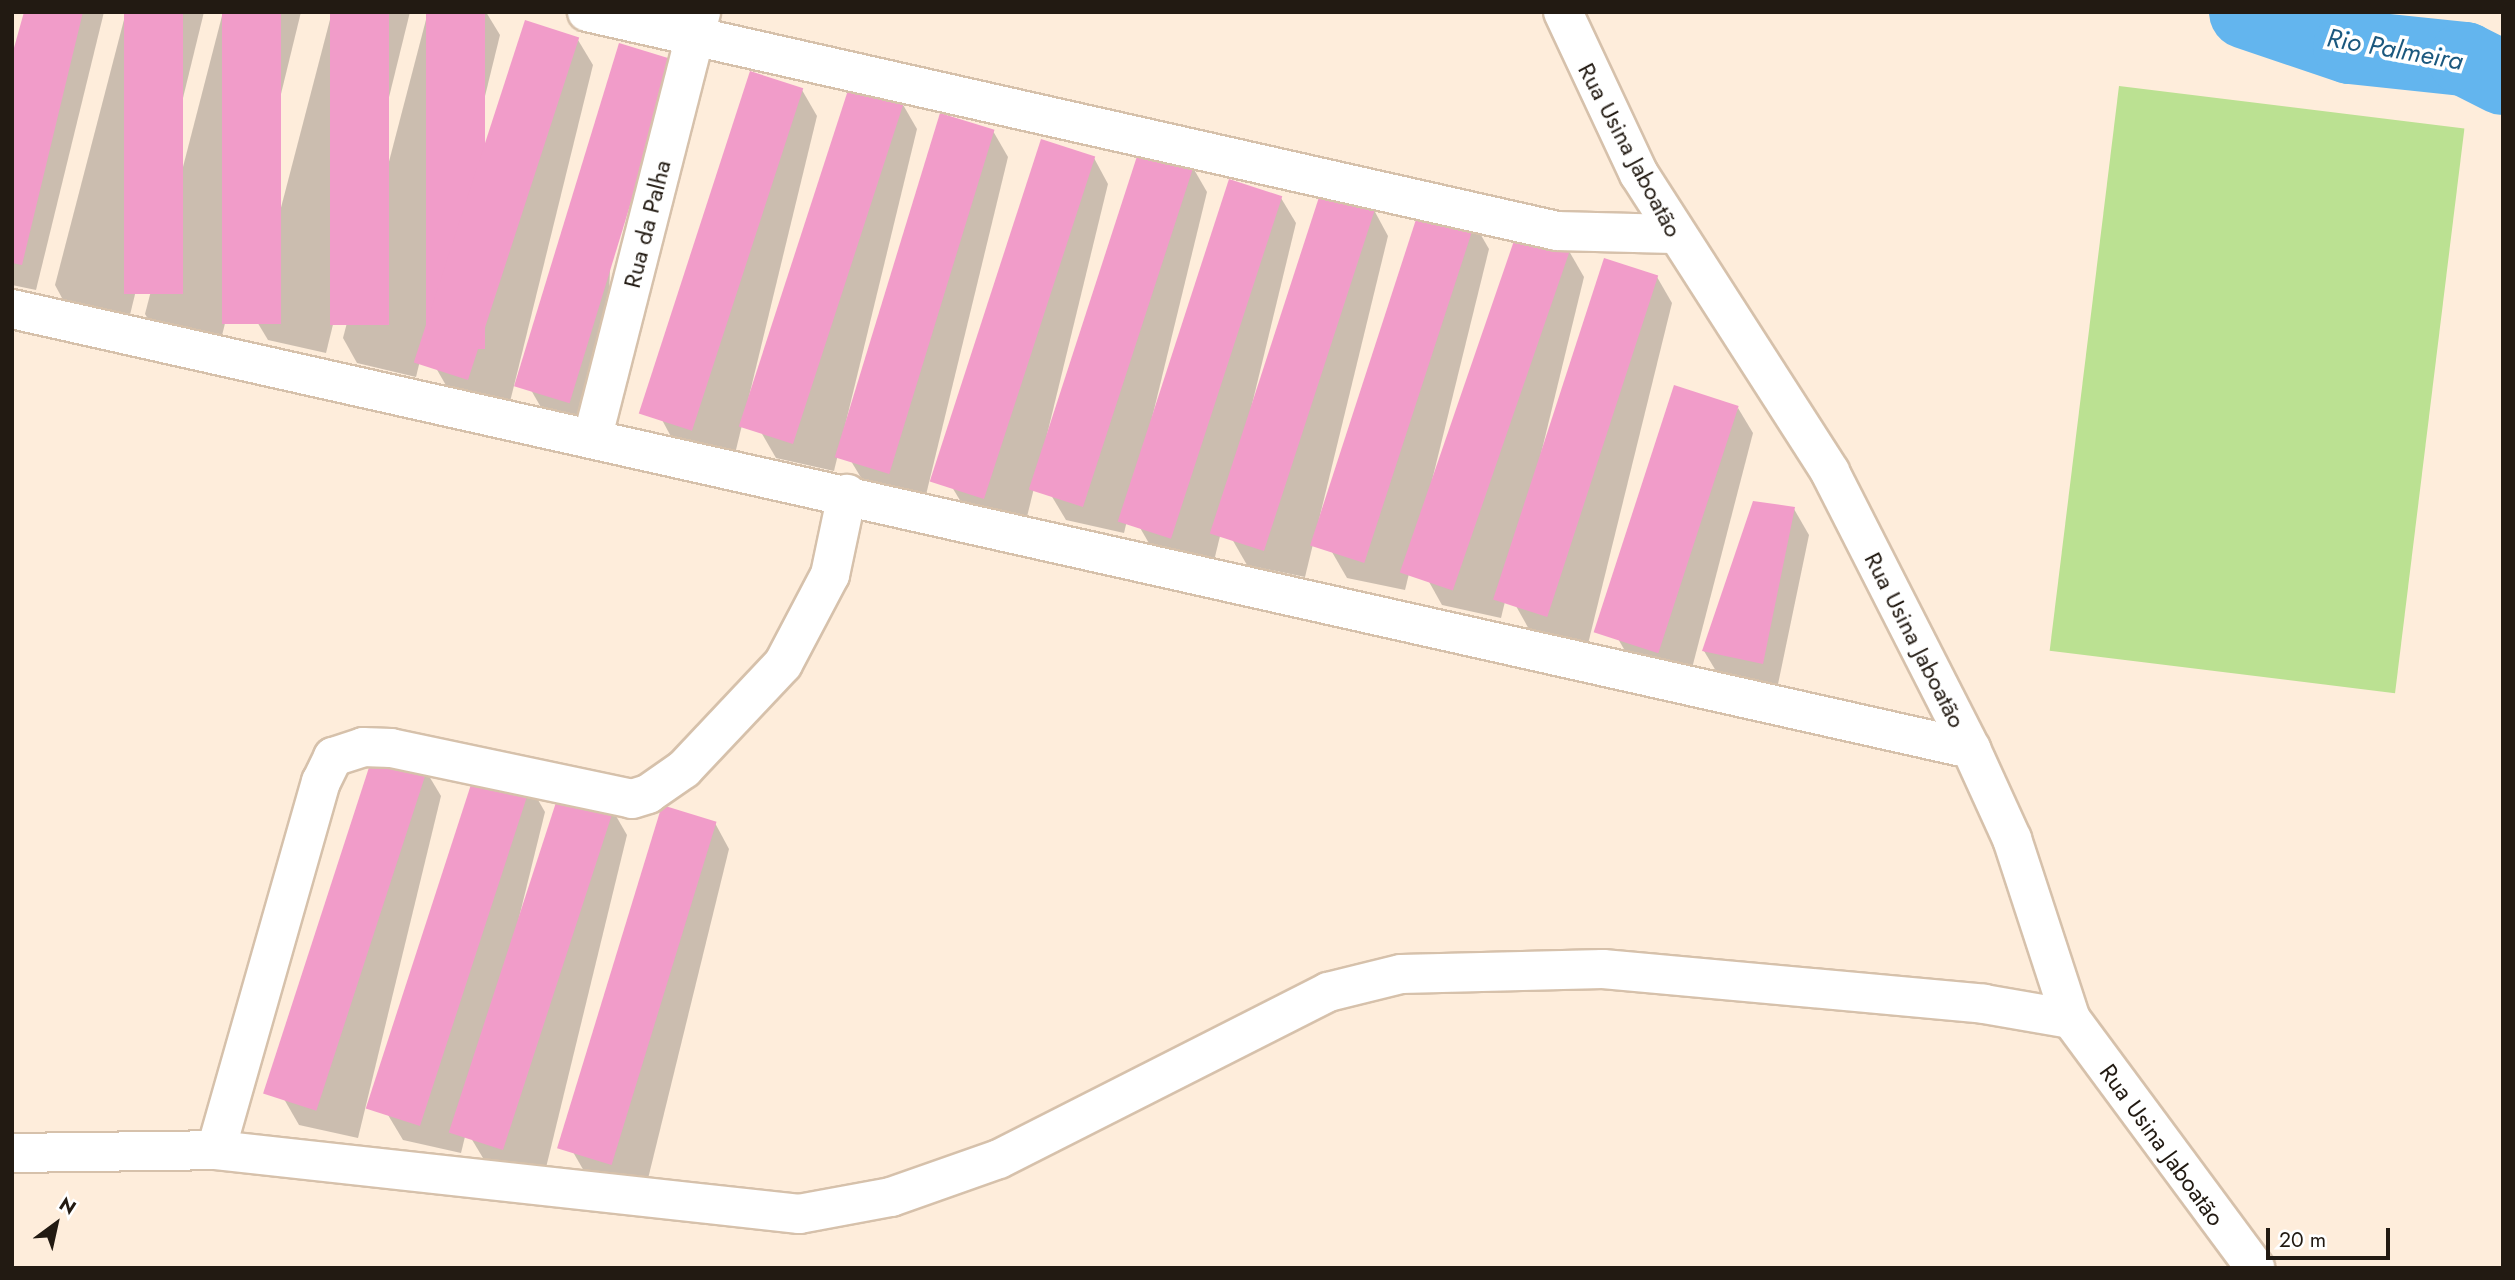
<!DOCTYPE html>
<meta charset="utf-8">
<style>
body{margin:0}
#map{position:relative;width:2515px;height:1280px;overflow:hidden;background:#feeddb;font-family:Jost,sans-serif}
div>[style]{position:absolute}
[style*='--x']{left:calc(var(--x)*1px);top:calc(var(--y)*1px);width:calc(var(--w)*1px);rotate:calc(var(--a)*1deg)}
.green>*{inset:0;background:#bbe192;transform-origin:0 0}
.shadow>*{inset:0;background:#0003}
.river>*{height:74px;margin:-37px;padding:0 37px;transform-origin:37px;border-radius:37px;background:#63b5ee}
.building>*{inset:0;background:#f19cc9;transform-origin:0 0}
.roads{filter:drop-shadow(2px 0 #d6c1ab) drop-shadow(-2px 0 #d6c1ab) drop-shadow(0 2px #d6c1ab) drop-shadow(0 -2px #d6c1ab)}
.street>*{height:38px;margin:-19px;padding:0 19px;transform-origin:19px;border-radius:19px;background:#fff}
.secondary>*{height:38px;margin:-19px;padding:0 19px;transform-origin:19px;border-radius:19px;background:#fff}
span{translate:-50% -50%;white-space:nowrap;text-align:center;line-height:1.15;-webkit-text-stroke:7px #fff;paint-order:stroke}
.street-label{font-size:24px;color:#221a12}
.water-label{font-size:26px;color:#1b587e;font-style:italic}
.frame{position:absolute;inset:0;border:14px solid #221a12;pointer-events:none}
.north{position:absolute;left:21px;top:1189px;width:70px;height:70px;-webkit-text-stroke:5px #fff;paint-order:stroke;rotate:33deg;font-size:19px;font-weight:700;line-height:28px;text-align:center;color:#221a12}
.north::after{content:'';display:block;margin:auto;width:24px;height:32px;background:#221a12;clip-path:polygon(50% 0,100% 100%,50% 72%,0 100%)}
.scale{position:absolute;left:2266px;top:1228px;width:124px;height:32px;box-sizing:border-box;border:4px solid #221a12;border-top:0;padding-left:9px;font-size:21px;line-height:24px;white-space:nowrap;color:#221a12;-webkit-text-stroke:5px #fff;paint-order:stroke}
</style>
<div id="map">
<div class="green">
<div style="left:2119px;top:86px;width:348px;height:569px;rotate:7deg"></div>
</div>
<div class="shadow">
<div style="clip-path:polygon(25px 12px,104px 12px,36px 290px,12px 285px,12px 62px)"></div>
<div style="clip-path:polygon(126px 12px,204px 12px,128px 323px,69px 311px,55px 285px)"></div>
<div style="clip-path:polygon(223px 12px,301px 12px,218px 352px,160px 339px,145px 314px)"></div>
<div style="clip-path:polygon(332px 12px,410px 12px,326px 353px,268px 340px,253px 315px)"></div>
<div style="clip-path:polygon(428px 12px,486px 12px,500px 35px,416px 377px,357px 363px,343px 338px)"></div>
<div style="clip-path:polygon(578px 40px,593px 65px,509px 406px,451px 394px,436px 368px)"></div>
<div style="clip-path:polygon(620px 45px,603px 429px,546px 416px,531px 390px)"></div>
<div style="clip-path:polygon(802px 90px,817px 116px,734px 458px,675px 444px,661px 418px)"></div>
<div style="clip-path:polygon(902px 103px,917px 129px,834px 471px,776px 458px,761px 432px)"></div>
<div style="clip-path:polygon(993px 131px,1008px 157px,925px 499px,866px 486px,851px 461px)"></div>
<div style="clip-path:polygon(1094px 158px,1108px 184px,1025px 525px,967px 512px,952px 487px)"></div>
<div style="clip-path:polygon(1192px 166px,1207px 192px,1124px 533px,1066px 520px,1051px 495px)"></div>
<div style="clip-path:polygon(1281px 198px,1296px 223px,1213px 565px,1154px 552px,1139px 526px)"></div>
<div style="clip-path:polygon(1374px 210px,1388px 236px,1305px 577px,1247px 565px,1232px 539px)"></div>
<div style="clip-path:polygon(1474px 223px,1489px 249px,1405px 590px,1347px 578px,1332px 552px)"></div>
<div style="clip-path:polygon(1569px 251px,1584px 277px,1501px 618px,1442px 605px,1428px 580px)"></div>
<div style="clip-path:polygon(1657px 277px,1672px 303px,1588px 644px,1530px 631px,1516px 606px)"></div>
<div style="clip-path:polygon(1738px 408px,1753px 433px,1690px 676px,1632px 663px,1617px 637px)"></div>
<div style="clip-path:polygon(1794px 509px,1809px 535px,1777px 689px,1719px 676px,1704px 651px)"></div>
<div style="clip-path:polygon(426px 771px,441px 796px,358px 1138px,299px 1125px,284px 1099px)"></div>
<div style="clip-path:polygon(530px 786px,545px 812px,461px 1153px,403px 1140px,388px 1115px)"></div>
<div style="clip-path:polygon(612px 809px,627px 835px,544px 1176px,486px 1163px,471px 1138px)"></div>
<div style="clip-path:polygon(715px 823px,729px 849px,645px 1191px,588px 1178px,573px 1152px)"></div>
</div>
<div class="river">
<div style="--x:2246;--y:12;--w:110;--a:18.6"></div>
<div style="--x:2350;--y:47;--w:116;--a:6"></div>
<div style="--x:2465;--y:59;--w:42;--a:26.6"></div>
</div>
<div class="building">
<div style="clip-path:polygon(24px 12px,83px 12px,22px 265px,12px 263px,12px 55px)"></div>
<div style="left:124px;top:12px;width:59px;height:282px"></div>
<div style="left:222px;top:12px;width:59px;height:312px"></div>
<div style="left:330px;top:12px;width:59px;height:313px"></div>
<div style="left:426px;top:12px;width:59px;height:337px"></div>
<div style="left:525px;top:20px;width:57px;height:360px;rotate:18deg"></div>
<div style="left:619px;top:43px;width:58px;height:359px;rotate:17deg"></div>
<div style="left:750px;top:71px;width:56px;height:360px;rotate:18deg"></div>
<div style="left:850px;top:84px;width:57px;height:360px;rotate:18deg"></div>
<div style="left:940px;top:113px;width:57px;height:360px;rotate:17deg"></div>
<div style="left:1041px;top:139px;width:57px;height:360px;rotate:18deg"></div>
<div style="left:1140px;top:147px;width:57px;height:360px;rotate:18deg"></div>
<div style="left:1229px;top:179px;width:56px;height:360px;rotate:18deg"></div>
<div style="left:1321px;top:191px;width:57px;height:360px;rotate:18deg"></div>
<div style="left:1421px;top:204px;width:57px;height:359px;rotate:18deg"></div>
<div style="left:1517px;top:232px;width:56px;height:360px;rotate:19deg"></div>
<div style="left:1604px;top:258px;width:57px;height:359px;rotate:18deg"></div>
<div style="left:1674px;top:385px;width:68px;height:260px;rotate:18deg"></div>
<div style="clip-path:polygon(1753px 501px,1795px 507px,1763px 664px,1702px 651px)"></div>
<div style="left:374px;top:752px;width:56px;height:359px;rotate:18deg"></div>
<div style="left:477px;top:766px;width:57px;height:360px;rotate:18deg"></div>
<div style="left:560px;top:790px;width:57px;height:360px;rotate:18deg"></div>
<div style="left:662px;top:805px;width:57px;height:359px;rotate:17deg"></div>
</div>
<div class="roads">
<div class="street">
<div style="--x:587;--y:12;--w:994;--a:12.72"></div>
<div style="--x:1557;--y:231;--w:116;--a:1.5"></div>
<div style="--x:12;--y:309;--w:2008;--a:12.66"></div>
<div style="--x:593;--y:436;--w:438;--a:-75.7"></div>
<div style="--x:216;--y:1150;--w:383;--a:-74.1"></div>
<div style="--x:321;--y:782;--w:28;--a:-64"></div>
<div style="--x:333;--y:757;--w:32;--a:-18"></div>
<div style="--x:363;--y:747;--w:28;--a:2"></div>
<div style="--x:391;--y:748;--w:246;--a:11.9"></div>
<div style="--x:632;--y:799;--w:17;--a:-17"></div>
<div style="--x:648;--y:794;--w:44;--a:-34.8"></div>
<div style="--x:684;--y:769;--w:144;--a:-46.7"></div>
<div style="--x:783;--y:664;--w:101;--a:-62.2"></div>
<div style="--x:830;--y:575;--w:83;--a:-78.1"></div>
</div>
<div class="secondary">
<div style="--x:1563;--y:12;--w:179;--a:64.9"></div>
<div style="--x:1639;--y:174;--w:354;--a:57.3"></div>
<div style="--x:1830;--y:472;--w:311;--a:63"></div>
<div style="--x:1971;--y:749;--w:99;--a:65.5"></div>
<div style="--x:2012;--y:839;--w:189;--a:71.9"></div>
<div style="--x:2071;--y:1019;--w:310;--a:53.5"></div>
<div style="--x:12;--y:1153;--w:204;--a:-0.8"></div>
<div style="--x:216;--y:1150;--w:587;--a:6.26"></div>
<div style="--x:799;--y:1214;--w:94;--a:-10.5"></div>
<div style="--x:891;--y:1197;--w:114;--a:-19.4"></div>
<div style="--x:999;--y:1159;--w:369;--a:-26.9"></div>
<div style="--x:1328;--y:992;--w:75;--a:-13.9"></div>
<div style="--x:1401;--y:974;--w:202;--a:-1.4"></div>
<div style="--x:1603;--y:969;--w:383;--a:5.2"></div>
<div style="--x:1984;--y:1004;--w:88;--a:9.8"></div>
</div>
</div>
<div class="street-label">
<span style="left:1630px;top:150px;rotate:62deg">Rua Usina Jaboatão</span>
<span style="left:647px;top:224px;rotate:-76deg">Rua da Palha</span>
<span style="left:1915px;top:640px;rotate:63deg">Rua Usina Jaboatão</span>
<span style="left:2162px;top:1145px;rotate:54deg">Rua Usina Jaboatão</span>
</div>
<div class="water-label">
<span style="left:2395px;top:50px;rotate:10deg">Rio Palmeira</span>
</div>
<div class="frame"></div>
<div class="north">N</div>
<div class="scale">20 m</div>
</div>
